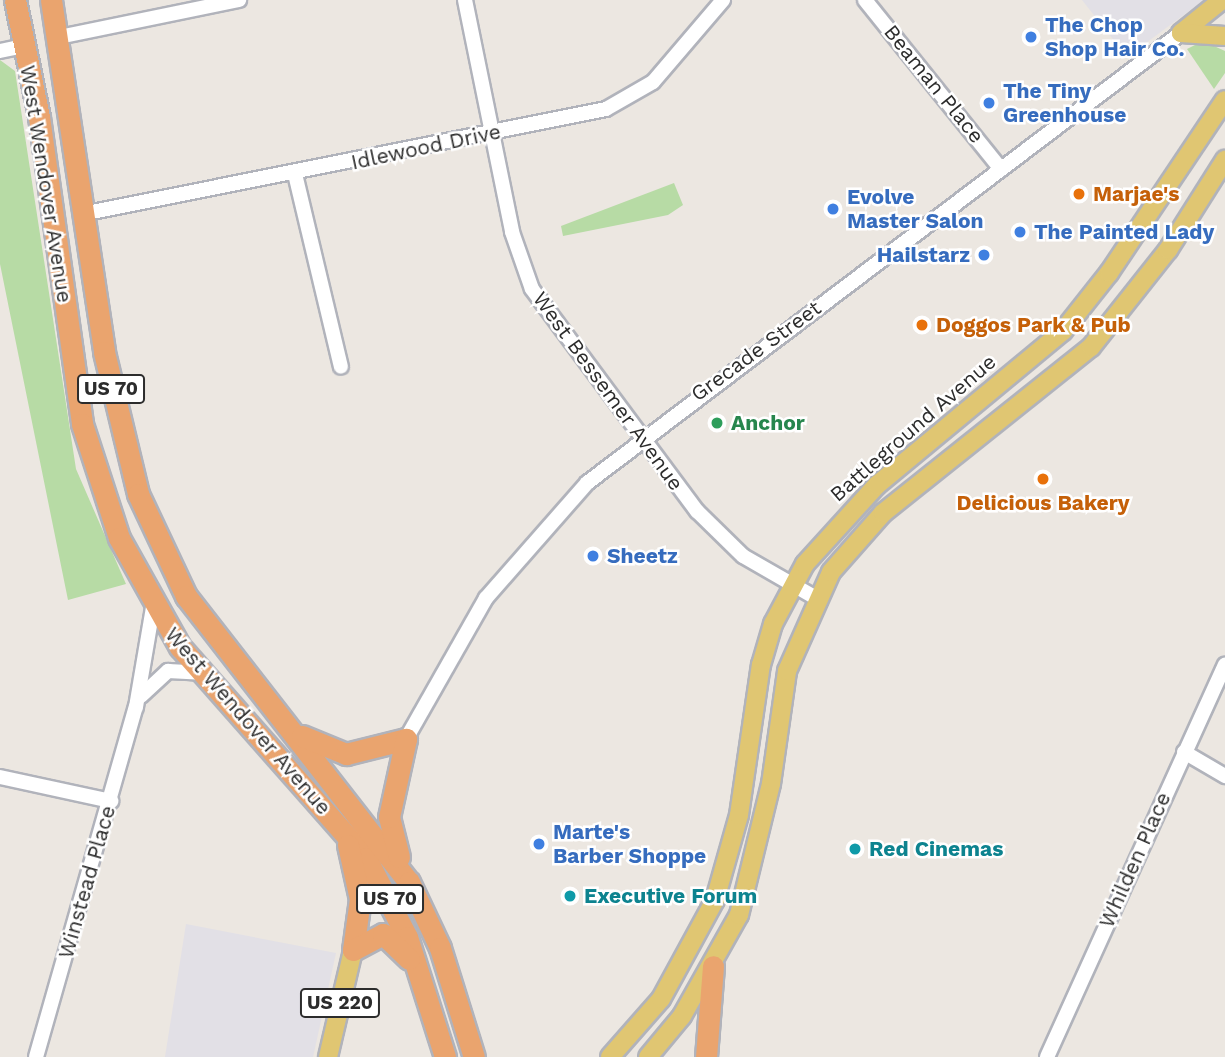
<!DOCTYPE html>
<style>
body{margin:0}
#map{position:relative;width:1225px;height:1057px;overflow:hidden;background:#ece7e1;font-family:"Work Sans",sans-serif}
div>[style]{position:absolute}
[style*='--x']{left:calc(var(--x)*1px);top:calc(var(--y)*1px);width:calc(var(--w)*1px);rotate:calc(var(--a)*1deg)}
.industrial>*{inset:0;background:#e2e0e6}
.green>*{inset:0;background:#b7dba5}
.roads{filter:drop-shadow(2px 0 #b1b3bb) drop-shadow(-2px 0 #b1b3bb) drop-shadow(0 2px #b1b3bb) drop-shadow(0 -2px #b1b3bb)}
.minor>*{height:14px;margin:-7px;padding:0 7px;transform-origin:7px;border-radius:7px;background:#fff}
.major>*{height:18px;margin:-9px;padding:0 9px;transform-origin:9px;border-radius:9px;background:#e0c672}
.highway>*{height:21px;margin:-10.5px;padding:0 10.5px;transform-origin:10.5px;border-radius:10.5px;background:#eaa46e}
.dots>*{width:19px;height:19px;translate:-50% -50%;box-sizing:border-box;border:4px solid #fff;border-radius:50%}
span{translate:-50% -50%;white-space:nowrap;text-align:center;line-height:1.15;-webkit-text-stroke:5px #fff;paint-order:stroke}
.shield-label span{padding:2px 5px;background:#fff;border:2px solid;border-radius:5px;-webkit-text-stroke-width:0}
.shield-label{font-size:19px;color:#2c2c2c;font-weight:700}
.shop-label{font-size:21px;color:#366cbe;font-weight:700}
.left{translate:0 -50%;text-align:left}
.right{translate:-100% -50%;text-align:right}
.street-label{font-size:21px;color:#2c2c2c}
.food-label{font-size:21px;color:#c56008;font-weight:700}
.leisure-label{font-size:21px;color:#27864d;font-weight:700}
.culture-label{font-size:21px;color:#0d838f;font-weight:700}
</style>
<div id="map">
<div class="industrial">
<div style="clip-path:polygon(1082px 0,1204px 0,1127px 57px)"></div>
<div style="clip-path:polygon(186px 924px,336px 953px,313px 1057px,165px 1057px)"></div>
</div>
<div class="green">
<div style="clip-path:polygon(1203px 41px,1225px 51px,1225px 73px,1214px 89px,1187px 49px)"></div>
<div style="clip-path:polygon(0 60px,15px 71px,76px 469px,126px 584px,68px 600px,0 264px)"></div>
<div style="clip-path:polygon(674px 183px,683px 205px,668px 215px,563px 236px,561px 226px)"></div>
</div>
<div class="roads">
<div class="minor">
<div style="--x:465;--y:0;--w:237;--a:78.5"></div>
<div style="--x:512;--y:232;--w:60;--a:70.7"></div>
<div style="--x:532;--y:289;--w:277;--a:53.4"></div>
<div style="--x:697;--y:511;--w:64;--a:44.4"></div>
<div style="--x:743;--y:556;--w:84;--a:29.9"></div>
<div style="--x:865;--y:0;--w:217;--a:51.2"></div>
<div style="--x:59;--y:37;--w:184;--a:-11.6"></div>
<div style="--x:0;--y:51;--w:25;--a:-12"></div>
<div style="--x:295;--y:174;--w:198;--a:76.6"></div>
<div style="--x:87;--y:213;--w:529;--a:-11.33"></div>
<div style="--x:606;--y:109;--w:54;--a:-29.9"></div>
<div style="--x:653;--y:82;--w:108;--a:-49.5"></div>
<div style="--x:141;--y:696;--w:37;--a:-43"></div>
<div style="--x:168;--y:671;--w:33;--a:3"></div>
<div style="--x:406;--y:739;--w:162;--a:-60.4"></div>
<div style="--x:486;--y:598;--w:153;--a:-48.7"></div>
<div style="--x:587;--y:483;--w:745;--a:-37.15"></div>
<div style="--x:1184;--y:752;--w:48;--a:30.3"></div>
<div style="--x:0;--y:777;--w:114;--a:12.2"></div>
<div style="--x:36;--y:1057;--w:364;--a:-74.1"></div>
<div style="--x:136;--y:707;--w:100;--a:-80.3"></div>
<div style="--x:1047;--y:1057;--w:431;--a:-65.6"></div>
</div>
<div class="major">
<div style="--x:1181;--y:33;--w:53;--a:-38.8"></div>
<div style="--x:1181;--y:33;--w:44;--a:3.9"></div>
<div style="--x:328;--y:1057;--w:110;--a:-76.8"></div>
<div style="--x:610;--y:1057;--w:77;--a:-48.7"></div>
<div style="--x:661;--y:999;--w:113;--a:-61.4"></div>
<div style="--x:715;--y:900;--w:88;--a:-74.2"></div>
<div style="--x:739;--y:815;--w:152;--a:-81.7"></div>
<div style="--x:761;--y:665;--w:43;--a:-73.7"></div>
<div style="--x:773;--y:624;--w:68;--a:-61.9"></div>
<div style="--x:805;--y:564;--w:107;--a:-47.7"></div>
<div style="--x:877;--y:485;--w:241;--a:-39.6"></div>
<div style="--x:1063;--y:331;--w:74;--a:-51.6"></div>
<div style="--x:1109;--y:273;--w:208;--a:-56.2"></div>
<div style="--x:648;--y:1057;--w:53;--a:-50.3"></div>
<div style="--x:682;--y:1016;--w:116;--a:-60.6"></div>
<div style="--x:739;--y:915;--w:135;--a:-76.3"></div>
<div style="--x:771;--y:784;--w:114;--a:-81.9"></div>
<div style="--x:787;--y:671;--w:108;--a:-66"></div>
<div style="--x:831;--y:572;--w:79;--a:-48.6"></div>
<div style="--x:883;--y:513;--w:266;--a:-38.6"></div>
<div style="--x:1091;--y:347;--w:124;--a:-51.6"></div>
<div style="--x:1168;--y:250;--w:107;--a:-57.7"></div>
</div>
<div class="highway">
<div style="--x:15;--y:0;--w:119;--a:78.4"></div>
<div style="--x:39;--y:117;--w:310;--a:82"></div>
<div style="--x:82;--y:424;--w:120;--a:72"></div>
<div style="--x:119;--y:538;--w:125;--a:60.8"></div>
<div style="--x:180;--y:647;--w:281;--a:48.6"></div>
<div style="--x:366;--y:858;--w:89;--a:62.6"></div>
<div style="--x:407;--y:937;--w:126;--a:72.4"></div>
<div style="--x:51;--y:0;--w:356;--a:81.4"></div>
<div style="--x:104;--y:352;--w:146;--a:76.5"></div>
<div style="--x:138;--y:494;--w:113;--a:64.8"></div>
<div style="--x:186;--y:596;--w:363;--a:52.1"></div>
<div style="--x:409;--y:882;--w:73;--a:64.8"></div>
<div style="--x:440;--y:948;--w:114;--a:72.7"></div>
<div style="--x:302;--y:736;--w:48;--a:22.2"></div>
<div style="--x:346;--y:754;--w:62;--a:-14"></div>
<div style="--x:348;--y:845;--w:55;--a:77.5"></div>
<div style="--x:360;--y:899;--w:51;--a:97.8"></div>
<div style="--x:399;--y:857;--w:41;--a:-104"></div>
<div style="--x:389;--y:817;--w:80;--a:-77.7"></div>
<div style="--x:353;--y:950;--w:34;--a:-28"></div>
<div style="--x:383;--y:934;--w:36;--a:44"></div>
<div style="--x:706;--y:1057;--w:91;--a:-85.6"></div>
</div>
</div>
<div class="dots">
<div style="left:1031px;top:37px;background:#3f7fe0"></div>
<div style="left:989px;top:103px;background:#3f7fe0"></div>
<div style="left:1079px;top:194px;background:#e8710a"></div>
<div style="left:833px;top:209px;background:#3f7fe0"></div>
<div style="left:1020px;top:232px;background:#3f7fe0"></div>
<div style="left:984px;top:255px;background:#3f7fe0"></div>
<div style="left:922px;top:325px;background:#e8710a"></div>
<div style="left:717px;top:423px;background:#2e9e5b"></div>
<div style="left:1043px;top:479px;background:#e8710a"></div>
<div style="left:593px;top:556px;background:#3f7fe0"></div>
<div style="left:539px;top:844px;background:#3f7fe0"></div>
<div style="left:855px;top:849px;background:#0f9aa8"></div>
<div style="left:570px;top:896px;background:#0f9aa8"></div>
</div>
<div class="shield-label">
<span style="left:111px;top:389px">US 70</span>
<span style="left:390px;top:899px">US 70</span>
<span style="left:340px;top:1003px">US 220</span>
</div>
<div class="shop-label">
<span class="left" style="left:1045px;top:37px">The Chop<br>Shop Hair Co.</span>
<span class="left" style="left:1003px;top:103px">The Tiny<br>Greenhouse</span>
<span class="left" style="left:847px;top:209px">Evolve<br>Master Salon</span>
<span class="left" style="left:1034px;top:232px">The Painted Lady</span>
<span class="right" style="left:970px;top:255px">Hailstarz</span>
<span class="left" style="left:607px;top:556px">Sheetz</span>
<span class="left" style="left:553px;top:844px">Marte's<br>Barber Shoppe</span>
</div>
<div class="street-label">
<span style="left:934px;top:84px;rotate:51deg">Beaman Place</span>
<span style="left:426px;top:147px;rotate:-12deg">Idlewood Drive</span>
<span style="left:46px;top:184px;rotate:81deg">West Wendover Avenue</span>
<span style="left:756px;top:351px;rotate:-36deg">Grecade Street</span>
<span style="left:608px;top:391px;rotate:54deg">West Bessemer Avenue</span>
<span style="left:913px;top:428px;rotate:-41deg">Battleground Avenue</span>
<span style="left:248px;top:721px;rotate:49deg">West Wendover Avenue</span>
<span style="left:1135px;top:860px;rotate:-66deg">Whilden Place</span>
<span style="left:87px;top:882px;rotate:-74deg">Winstead Place</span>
</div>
<div class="food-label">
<span class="left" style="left:1093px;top:194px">Marjae's</span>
<span class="left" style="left:936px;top:325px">Doggos Park &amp; Pub</span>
<span style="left:1043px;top:503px">Delicious Bakery</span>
</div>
<div class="leisure-label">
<span class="left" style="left:731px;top:423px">Anchor</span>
</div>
<div class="culture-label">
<span class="left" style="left:869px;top:849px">Red Cinemas</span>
<span class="left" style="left:584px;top:896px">Executive Forum</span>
</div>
</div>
